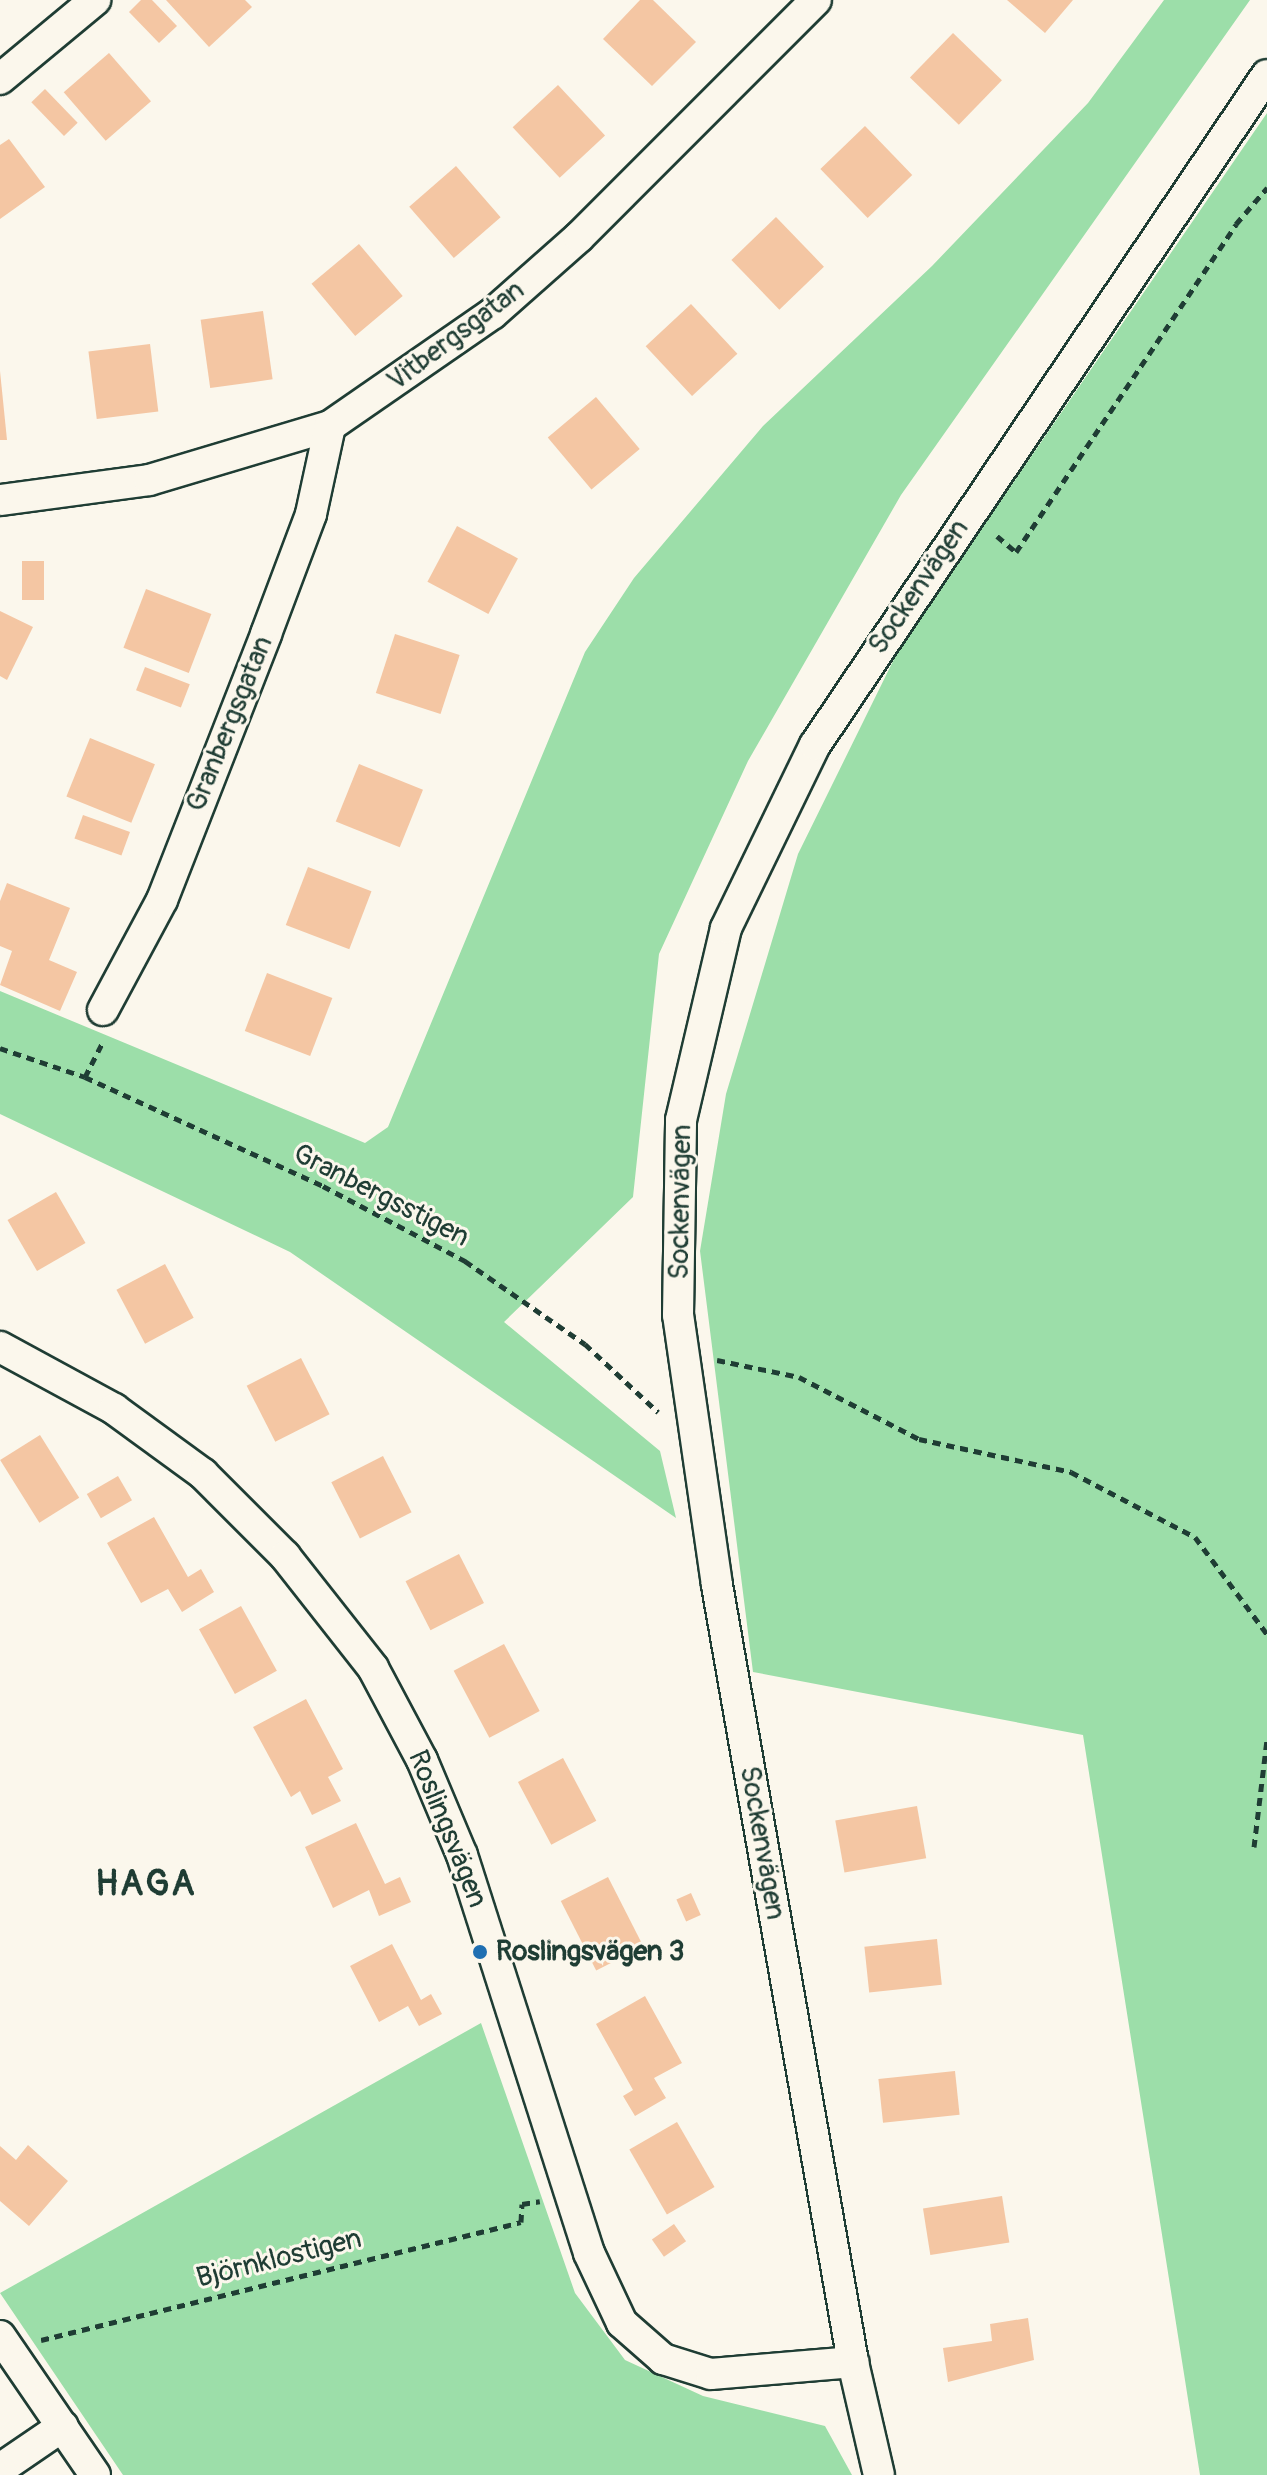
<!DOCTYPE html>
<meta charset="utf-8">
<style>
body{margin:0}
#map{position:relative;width:1267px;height:2475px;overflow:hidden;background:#fbf7ec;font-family:Pangolin,sans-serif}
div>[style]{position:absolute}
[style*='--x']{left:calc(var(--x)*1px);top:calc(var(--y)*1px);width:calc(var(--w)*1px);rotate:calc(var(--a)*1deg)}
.green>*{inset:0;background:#9cdea9}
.building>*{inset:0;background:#f4c6a3;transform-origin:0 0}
.path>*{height:5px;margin-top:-2.5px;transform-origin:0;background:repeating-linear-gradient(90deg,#1f3d34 0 8px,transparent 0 14px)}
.roads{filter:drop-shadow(2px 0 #1f3d34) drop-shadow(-2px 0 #1f3d34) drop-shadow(0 2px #1f3d34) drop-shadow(0 -2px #1f3d34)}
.minor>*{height:30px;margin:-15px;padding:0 15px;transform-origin:15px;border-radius:15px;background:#fbf7ec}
.dots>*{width:22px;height:22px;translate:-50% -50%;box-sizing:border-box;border:4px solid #fbf7ec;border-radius:50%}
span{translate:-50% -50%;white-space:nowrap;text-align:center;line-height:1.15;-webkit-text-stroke:6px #fbf7ec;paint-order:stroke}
.street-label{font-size:28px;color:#1f3d34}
.poi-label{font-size:28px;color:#1f3d34;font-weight:700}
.left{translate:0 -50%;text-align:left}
.district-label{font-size:36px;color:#1f3d34;font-weight:700;letter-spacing:2px}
</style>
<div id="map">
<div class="green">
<div style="clip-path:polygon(1164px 0,1250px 0,901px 495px,748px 761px,659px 954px,633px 1197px,504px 1322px,660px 1451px,676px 1518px,290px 1252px,0 1114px,0 991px,365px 1143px,388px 1127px,585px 652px,634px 578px,763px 426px,932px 266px,1088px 103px)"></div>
<div style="clip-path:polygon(1267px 113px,1267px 2475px,1200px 2475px,1083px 1735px,753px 1672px,700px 1251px,726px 1094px,798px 854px,899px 649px)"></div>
<div style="clip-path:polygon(481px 2023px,575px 2293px,625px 2360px,703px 2396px,825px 2426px,852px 2475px,123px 2475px,0 2293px)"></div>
</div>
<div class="building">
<div style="clip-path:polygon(141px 0,152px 0,177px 26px,159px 43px,129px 12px)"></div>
<div style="clip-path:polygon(166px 0,245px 0,252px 7px,209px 47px)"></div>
<div style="clip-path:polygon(640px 0,653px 0,696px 42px,652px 86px,603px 39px)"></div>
<div style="clip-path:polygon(1007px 0,1073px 0,1045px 33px)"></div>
<div style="left:953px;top:33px;width:68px;height:62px;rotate:44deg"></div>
<div style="left:109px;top:53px;width:64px;height:60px;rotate:49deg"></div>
<div style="left:558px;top:85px;width:69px;height:62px;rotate:47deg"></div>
<div style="left:45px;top:89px;width:47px;height:19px;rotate:46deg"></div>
<div style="left:865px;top:126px;width:68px;height:62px;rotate:46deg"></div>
<div style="clip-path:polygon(9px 139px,45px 187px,0 219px,0 145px)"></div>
<div style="left:456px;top:166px;width:68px;height:62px;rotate:49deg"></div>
<div style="left:776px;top:217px;width:69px;height:62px;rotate:46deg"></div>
<div style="left:359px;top:244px;width:68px;height:62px;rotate:50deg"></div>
<div style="left:691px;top:304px;width:68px;height:62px;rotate:47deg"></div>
<div style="left:263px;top:311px;width:69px;height:63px;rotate:82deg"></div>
<div style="left:150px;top:344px;width:68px;height:62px;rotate:83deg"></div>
<div style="clip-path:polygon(0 371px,7px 440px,0 440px)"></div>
<div style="left:596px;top:397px;width:68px;height:63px;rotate:50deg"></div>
<div style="left:457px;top:526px;width:69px;height:63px;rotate:28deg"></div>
<div style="left:22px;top:561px;width:22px;height:39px"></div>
<div style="left:146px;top:589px;width:70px;height:63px;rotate:21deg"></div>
<div style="clip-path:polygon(0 611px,33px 627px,7px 680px,0 676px)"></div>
<div style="left:395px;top:634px;width:68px;height:62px;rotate:18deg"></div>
<div style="left:145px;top:667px;width:48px;height:25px;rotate:21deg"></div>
<div style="left:90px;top:738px;width:70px;height:63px;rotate:22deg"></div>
<div style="left:359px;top:764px;width:69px;height:62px;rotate:22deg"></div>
<div style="left:83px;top:815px;width:50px;height:25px;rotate:20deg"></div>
<div style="left:308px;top:867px;width:68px;height:62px;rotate:21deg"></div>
<div style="clip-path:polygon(7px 883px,70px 908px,49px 960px,77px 972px,60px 1011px,0 985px,12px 951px,0 946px,0 901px)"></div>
<div style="left:267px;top:973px;width:70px;height:62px;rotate:21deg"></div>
<div style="left:56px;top:1192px;width:59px;height:56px;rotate:60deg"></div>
<div style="left:165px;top:1264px;width:61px;height:55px;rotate:62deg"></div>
<div style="left:301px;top:1358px;width:63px;height:61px;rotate:63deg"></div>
<div style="left:40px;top:1435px;width:74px;height:47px;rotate:58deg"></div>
<div style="left:383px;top:1456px;width:63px;height:58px;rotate:63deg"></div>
<div style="left:118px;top:1476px;width:28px;height:36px;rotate:60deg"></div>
<div style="clip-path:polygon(154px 1517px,188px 1577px,201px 1569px,214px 1592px,182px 1612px,168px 1589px,141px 1603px,107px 1543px)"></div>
<div style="left:459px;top:1554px;width:55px;height:60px;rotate:63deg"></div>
<div style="left:241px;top:1606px;width:74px;height:48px;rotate:61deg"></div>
<div style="left:504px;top:1644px;width:76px;height:57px;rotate:62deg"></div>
<div style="clip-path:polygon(306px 1699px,343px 1769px,328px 1777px,341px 1801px,312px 1815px,300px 1791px,291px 1797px,253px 1727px)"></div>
<div style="left:563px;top:1758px;width:71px;height:51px;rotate:62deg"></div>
<div style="left:917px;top:1806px;width:53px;height:83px;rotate:80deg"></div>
<div style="clip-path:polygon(356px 1823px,385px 1884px,400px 1877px,411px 1902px,379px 1916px,369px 1890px,333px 1908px,305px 1847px)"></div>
<div style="left:608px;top:1877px;width:78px;height:53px;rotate:63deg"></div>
<div style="left:691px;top:1893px;width:24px;height:16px;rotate:66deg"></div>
<div style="left:937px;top:1939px;width:46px;height:73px;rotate:84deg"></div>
<div style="clip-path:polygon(392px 1944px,421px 2000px,431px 1994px,442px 2014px,419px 2026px,408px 2006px,379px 2022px,350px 1966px)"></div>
<div style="clip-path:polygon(645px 1996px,682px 2063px,654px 2078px,666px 2098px,635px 2116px,623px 2096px,633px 2090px,596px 2024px)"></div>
<div style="left:955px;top:2071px;width:44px;height:77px;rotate:84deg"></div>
<div style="left:677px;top:2122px;width:75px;height:55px;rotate:60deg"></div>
<div style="clip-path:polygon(28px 2145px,68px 2181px,29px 2226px,0 2201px,0 2146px,16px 2160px)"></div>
<div style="left:1002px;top:2196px;width:47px;height:80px;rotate:81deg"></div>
<div style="left:674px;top:2224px;width:21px;height:27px;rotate:55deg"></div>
<div style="clip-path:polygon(1028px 2318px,1034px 2360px,948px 2382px,943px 2348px,992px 2341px,990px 2324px)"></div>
</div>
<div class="path">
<div style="--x:997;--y:536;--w:25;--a:40"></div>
<div style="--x:1016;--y:552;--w:395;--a:-56.1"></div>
<div style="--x:1236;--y:224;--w:48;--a:-49.3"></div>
<div style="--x:0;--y:1048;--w:90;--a:18.8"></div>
<div style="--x:85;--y:1077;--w:262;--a:24.6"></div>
<div style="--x:323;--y:1186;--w:161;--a:27.8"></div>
<div style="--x:465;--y:1261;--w:146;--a:34.7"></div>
<div style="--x:585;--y:1344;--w:100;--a:43"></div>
<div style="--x:85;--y:1077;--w:38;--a:-63"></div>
<div style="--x:717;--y:1360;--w:84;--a:11.7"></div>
<div style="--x:799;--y:1377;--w:135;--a:27.3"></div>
<div style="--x:919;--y:1439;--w:156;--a:12.2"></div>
<div style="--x:1071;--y:1472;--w:140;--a:27.7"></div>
<div style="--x:1195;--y:1537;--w:121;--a:53.4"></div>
<div style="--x:1254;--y:1847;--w:108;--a:-83.1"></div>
<div style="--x:41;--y:2340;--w:494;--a:-13.8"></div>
<div style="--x:521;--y:2222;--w:18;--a:-87"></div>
<div style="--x:522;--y:2204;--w:18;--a:-9"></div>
</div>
<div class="roads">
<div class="minor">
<div style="--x:0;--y:79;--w:124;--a:-39.7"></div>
<div style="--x:0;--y:500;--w:150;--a:-7.6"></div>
<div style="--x:149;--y:480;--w:189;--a:-16.6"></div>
<div style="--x:330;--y:426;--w:197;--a:-34.7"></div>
<div style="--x:492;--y:314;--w:116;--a:-41.5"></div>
<div style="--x:579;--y:237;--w:335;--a:-45"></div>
<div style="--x:103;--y:1010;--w:125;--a:-61.8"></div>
<div style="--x:162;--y:900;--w:286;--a:-68.6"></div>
<div style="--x:266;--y:634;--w:128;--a:-69.4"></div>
<div style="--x:311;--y:514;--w:90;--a:-77.8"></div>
<div style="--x:0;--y:1347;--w:130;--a:28.5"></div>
<div style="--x:114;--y:1409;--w:110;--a:36.1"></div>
<div style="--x:203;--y:1474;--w:116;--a:45"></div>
<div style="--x:285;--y:1556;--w:142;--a:51.8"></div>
<div style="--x:373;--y:1668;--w:104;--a:62"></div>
<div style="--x:422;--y:1760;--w:103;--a:67.2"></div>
<div style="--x:462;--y:1855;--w:418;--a:72.3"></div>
<div style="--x:589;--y:2253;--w:77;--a:64.8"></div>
<div style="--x:622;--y:2323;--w:55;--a:41.3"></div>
<div style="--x:663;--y:2359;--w:50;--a:17.4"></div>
<div style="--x:711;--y:2374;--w:143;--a:-4.8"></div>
<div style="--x:0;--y:2336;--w:168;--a:55.6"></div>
<div style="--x:0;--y:2469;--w:76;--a:-34.3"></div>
<div style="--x:879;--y:2475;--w:116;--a:-103"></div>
<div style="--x:853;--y:2362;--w:789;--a:-99.93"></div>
<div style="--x:717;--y:1585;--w:273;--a:-98.2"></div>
<div style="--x:678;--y:1315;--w:195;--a:-89.1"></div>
<div style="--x:681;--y:1120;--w:197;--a:-76.8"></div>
<div style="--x:726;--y:928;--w:203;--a:-64.1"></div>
<div style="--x:815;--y:745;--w:808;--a:-56"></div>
</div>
</div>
<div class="dots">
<div style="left:480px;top:1952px;background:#1f6fb2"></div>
</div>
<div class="street-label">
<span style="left:456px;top:336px;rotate:-37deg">Vitbergsgatan</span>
<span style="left:919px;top:587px;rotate:-56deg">Sockenvägen</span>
<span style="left:230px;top:724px;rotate:-68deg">Granbergsgatan</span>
<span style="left:381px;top:1196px;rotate:27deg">Granbergsstigen</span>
<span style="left:681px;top:1202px;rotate:-89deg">Sockenvägen</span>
<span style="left:447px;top:1829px;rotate:68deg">Roslingsvägen</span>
<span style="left:762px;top:1843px;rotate:80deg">Sockenvägen</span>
<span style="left:279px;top:2259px;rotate:-14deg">Björnklostigen</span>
</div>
<div class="poi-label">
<span class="left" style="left:496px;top:1952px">Roslingsvägen 3</span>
</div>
<div class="district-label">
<span style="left:146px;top:1884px">HAGA</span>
</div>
</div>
